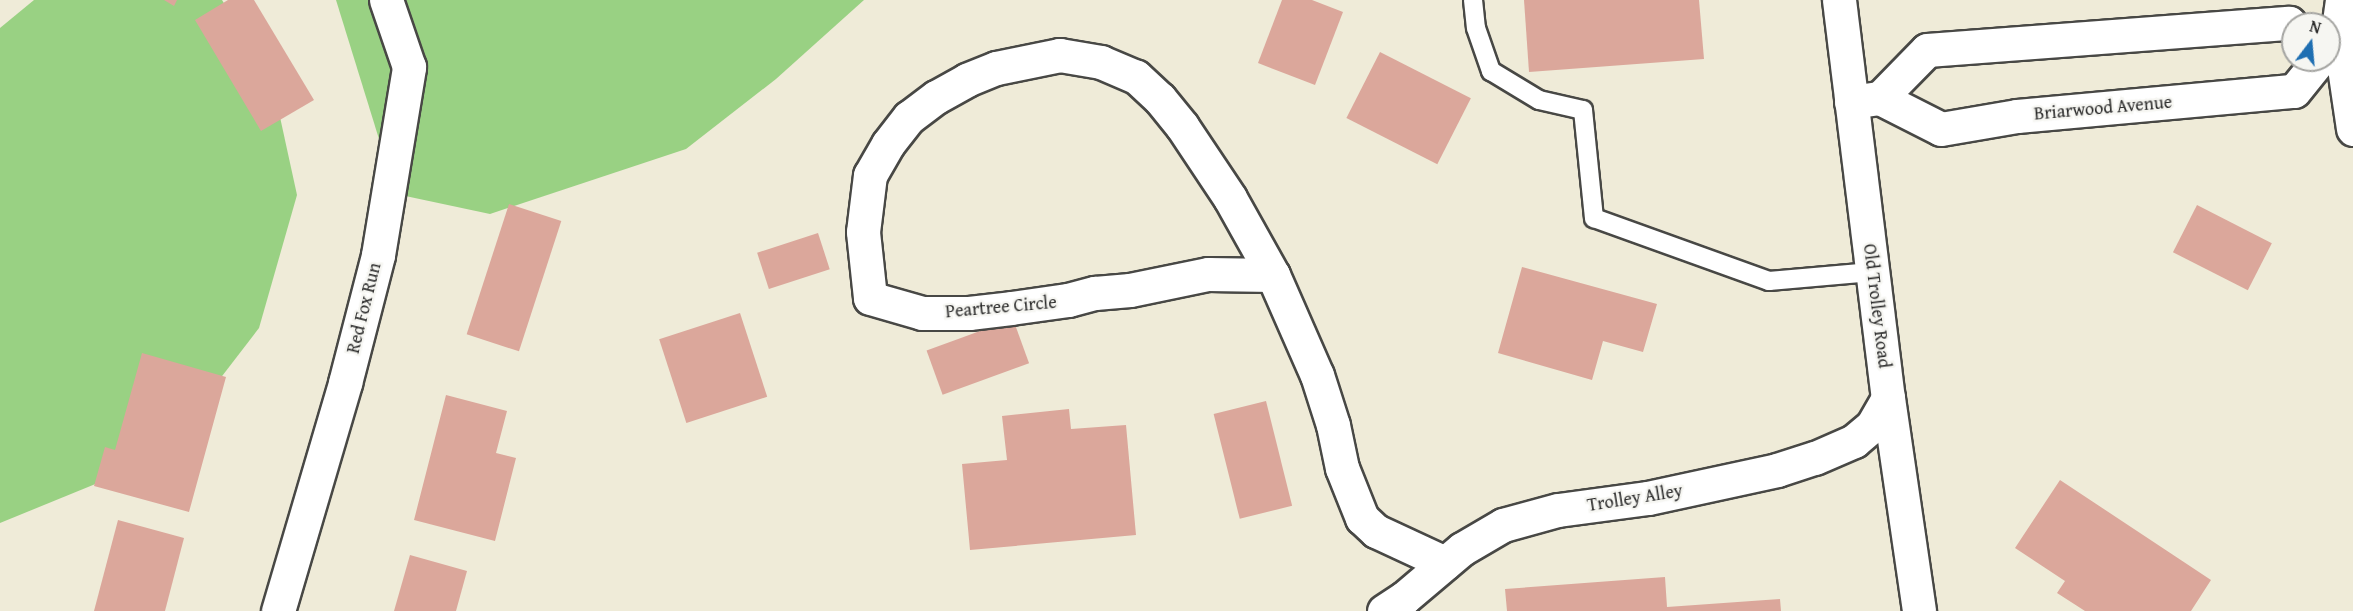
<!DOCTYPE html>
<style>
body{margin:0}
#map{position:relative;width:2353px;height:611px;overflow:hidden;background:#efebd8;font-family:"Gentium Book Plus",serif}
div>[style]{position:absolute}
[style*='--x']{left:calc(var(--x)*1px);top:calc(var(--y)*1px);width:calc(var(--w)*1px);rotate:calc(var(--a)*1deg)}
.green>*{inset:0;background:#99d183}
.building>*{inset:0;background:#dba79b;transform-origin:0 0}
.roads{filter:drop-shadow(2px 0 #484845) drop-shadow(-2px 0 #484845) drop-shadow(0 2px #484845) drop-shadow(0 -2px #484845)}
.lane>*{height:18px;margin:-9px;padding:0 9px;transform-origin:9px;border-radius:9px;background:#fff}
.street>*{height:33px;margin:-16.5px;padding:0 16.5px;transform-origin:16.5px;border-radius:16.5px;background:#fff}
.primary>*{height:33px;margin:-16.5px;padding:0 16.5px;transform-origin:16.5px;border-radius:16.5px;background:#fff}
span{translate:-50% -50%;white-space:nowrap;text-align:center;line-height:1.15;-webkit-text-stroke:4.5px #f6f6f2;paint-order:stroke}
.street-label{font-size:18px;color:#2b2b2b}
.north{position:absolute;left:2281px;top:12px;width:60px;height:60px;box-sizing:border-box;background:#f6f6f2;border:2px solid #a5a5a2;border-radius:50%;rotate:16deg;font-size:16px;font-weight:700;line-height:24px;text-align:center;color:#2b2b2b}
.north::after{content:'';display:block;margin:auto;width:21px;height:27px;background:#1f6fb2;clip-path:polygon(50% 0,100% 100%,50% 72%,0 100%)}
</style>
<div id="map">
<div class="green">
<div style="clip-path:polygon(34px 0,222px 0,273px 85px,297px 195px,259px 328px,159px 458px,0 523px,0 28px)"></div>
<div style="clip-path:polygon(336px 0,864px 0,776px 79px,686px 149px,490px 214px,396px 194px)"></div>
</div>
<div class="building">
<div style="clip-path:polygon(164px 0,177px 0,174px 6px)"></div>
<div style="clip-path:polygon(228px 0,254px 0,314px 100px,261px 131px,195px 20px)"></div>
<div style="clip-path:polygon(1282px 0,1312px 0,1343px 12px,1315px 85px,1258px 63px)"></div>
<div style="clip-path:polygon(1524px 0,1699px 0,1704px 59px,1529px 72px)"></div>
<div style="left:1380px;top:52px;width:102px;height:74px;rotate:27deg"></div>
<div style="left:509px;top:204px;width:55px;height:137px;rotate:18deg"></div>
<div style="left:2197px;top:205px;width:84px;height:53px;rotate:27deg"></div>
<div style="left:818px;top:233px;width:38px;height:64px;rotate:72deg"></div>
<div style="clip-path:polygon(1522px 267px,1657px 304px,1643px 352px,1603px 341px,1592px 380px,1498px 353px)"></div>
<div style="left:740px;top:313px;width:88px;height:85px;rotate:72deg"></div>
<div style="left:1013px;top:319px;width:47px;height:92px;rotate:70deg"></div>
<div style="clip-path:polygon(142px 353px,226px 377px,189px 512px,94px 486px,105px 447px,115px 450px)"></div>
<div style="clip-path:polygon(446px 395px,507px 411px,496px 453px,516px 458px,495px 541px,414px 520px)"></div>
<div style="left:1266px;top:401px;width:108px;height:54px;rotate:76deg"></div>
<div style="clip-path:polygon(1069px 409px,1071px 429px,1126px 425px,1136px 535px,970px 550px,962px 464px,1007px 460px,1002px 416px)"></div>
<div style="clip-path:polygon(2060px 480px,2211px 580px,2191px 611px,2085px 611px,2057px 593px,2065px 581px,2015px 548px)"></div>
<div style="clip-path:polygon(118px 520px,184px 538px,165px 611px,94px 611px)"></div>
<div style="clip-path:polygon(410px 555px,467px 571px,456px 611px,394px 611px)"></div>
<div style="clip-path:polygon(1665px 577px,1667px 607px,1780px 599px,1781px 611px,1507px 611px,1505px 589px)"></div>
</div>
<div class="roads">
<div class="lane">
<div style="--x:1473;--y:0;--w:28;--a:84"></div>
<div style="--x:1476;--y:28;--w:46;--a:70.8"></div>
<div style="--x:1491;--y:71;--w:56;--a:31.1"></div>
<div style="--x:1539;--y:100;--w:45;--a:12.8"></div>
<div style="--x:1583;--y:110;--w:109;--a:84.2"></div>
<div style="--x:1594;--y:218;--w:186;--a:19.8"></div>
<div style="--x:1769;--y:281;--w:103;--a:-5"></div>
</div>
<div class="street">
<div style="--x:2342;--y:0;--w:27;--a:98"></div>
<div style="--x:2338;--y:27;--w:103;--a:81.6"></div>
<div style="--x:1880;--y:98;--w:67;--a:-45.6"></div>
<div style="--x:1927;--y:50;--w:363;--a:-4.3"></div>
<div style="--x:2289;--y:23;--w:6;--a:45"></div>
<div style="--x:1851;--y:102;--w:29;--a:-8"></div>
<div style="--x:1880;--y:98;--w:68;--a:26.9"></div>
<div style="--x:1941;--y:129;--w:77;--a:-9.7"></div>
<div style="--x:2017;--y:116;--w:278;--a:-5.2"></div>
<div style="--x:2294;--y:91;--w:40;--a:-51"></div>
<div style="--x:1273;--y:275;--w:88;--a:-119.2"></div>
<div style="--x:1230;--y:198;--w:87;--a:-123.7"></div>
<div style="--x:1182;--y:126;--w:35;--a:-129"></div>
<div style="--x:1160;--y:99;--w:33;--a:-137"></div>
<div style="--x:1136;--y:77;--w:38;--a:-157"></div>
<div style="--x:1101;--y:62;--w:42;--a:-170.3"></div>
<div style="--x:1060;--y:55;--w:65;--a:168.5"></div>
<div style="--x:996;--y:68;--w:31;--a:158"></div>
<div style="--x:967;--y:80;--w:35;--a:151"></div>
<div style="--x:936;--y:97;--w:34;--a:143"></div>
<div style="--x:909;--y:117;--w:34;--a:128"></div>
<div style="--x:888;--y:144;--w:36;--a:120"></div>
<div style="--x:870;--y:175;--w:57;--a:97"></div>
<div style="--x:863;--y:232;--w:66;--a:83.9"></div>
<div style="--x:870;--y:298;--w:54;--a:16.1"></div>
<div style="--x:922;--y:313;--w:47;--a:0"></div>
<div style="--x:969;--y:313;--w:42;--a:-6.8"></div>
<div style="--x:1011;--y:308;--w:58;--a:-8"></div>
<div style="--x:1068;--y:300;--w:28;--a:-15"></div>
<div style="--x:1095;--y:293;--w:35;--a:-5"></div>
<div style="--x:1130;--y:290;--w:80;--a:-11.6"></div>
<div style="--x:1208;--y:274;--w:65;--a:0.9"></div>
<div style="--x:1273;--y:275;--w:109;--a:66.3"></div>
<div style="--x:1317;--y:375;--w:52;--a:72.3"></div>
<div style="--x:1333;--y:425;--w:44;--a:78.2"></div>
<div style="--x:1342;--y:468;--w:54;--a:68.2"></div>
<div style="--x:1362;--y:518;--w:19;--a:43"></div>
<div style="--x:1376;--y:531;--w:76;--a:24.9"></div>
<div style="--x:278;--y:611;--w:238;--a:-73.6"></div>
<div style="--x:345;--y:383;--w:132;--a:-75.5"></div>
<div style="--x:378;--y:255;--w:191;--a:-80.6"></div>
<div style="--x:409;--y:67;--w:71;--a:-108.9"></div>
<div style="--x:1384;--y:611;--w:24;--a:-33"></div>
<div style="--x:1404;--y:598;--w:76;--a:-40.2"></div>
<div style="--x:1462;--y:549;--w:48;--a:-30.3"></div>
<div style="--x:1503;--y:525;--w:57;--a:-15.3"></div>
<div style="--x:1558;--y:510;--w:91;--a:-7.6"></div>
<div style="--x:1648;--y:498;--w:132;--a:-12.2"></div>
<div style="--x:1777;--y:470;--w:40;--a:-18"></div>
<div style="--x:1815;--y:458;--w:43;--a:-23.6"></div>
<div style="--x:1854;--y:441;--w:23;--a:-40"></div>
<div style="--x:1872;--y:426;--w:32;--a:-60"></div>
</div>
<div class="primary">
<div style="--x:1839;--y:0;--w:401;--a:83"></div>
<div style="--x:1888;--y:398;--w:215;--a:81.7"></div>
</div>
</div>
<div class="street-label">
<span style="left:2103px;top:108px;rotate:-5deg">Briarwood Avenue</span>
<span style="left:1877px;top:306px;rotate:83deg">Old Trolley Road</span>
<span style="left:1001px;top:307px;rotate:-5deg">Peartree Circle</span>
<span style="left:364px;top:308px;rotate:-76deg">Red Fox Run</span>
<span style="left:1635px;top:498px;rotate:-9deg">Trolley Alley</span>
</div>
<div class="north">N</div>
</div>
